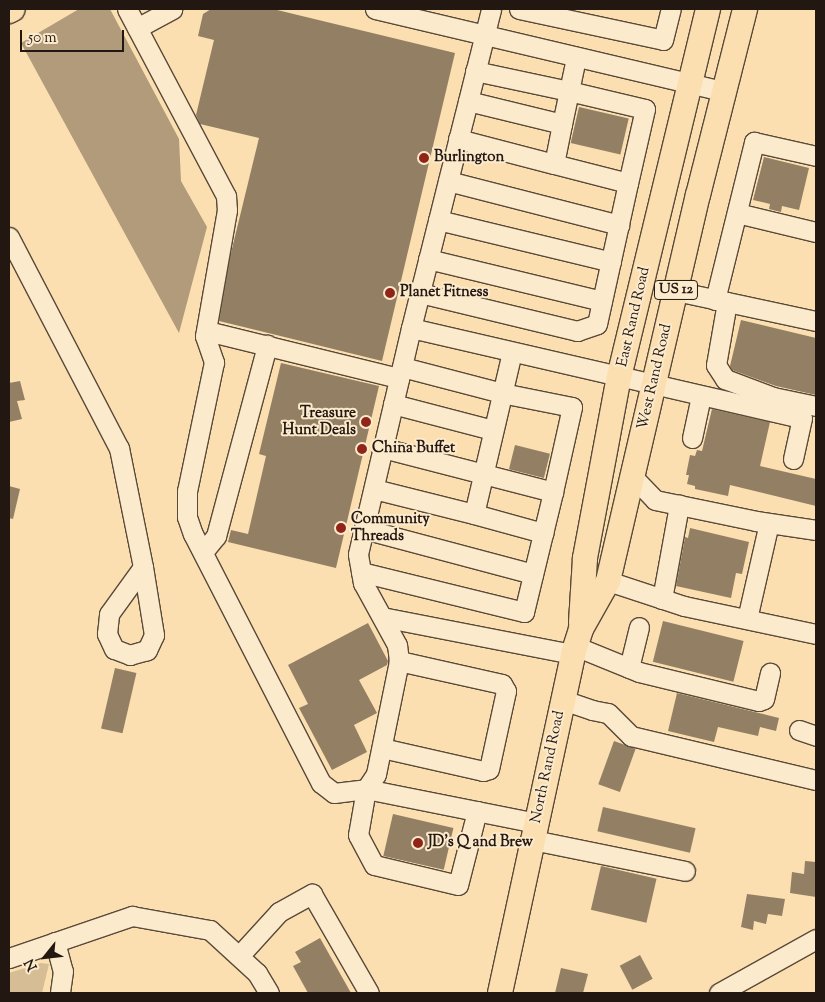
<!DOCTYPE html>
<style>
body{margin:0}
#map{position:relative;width:825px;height:1002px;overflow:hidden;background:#fbdfb0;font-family:"Sorts Mill Goudy",serif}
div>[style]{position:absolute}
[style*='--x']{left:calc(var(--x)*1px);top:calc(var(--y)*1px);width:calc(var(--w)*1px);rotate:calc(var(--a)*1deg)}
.green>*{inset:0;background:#d6bd95}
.water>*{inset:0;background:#b29b7a}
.building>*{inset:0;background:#937f64;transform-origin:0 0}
.roads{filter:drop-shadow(1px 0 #594939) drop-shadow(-1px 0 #594939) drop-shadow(0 1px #594939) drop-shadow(0 -1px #594939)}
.minor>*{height:19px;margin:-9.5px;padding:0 9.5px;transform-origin:9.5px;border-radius:9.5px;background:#fceacc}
.major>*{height:24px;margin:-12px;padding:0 12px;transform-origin:12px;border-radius:12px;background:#fbdfb0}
.dots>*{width:14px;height:14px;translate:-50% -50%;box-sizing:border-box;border:2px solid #fceacc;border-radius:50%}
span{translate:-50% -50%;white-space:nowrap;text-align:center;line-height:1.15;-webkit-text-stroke:4px #fceacc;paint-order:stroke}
.shield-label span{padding:1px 4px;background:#fceacc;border:1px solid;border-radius:4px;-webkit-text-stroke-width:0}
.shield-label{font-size:14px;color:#231711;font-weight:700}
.poi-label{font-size:15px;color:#231711;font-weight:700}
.left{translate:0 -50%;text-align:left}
.right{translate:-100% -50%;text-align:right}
.street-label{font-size:15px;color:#231711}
.frame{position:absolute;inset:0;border:10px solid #231711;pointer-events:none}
.north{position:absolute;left:20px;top:932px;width:50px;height:50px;-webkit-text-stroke:4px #fceacc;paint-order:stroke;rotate:241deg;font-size:14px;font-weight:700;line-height:20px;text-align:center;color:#231711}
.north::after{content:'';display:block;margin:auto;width:18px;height:22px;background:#231711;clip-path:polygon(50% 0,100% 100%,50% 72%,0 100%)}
.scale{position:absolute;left:20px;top:30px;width:104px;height:22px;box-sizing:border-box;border:2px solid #231711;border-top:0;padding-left:6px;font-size:15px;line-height:18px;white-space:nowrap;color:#231711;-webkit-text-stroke:4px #fceacc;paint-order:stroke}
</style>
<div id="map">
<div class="green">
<div style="clip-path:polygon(41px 963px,49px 964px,42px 993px,9px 993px,9px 973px)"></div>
</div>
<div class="water">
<div style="clip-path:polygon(79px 9px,110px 9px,179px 139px,181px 181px,207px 227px,179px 333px,21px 43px)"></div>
</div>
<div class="building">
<div style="clip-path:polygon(211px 9px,273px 9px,455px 53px,382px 361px,219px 321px,230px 257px,259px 138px,200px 124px,196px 115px,214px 40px,198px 36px,203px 14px)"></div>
<div style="left:579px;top:107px;width:51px;height:37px;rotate:13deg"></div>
<div style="clip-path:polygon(764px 157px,809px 168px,799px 210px,782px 206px,781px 212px,769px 209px,770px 204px,753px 200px)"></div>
<div style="clip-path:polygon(741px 320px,816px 338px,816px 395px,776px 386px,732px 370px,730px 366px)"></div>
<div style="clip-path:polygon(281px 363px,379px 386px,336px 568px,228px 542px,231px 530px,248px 534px,266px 456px,259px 454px)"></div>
<div style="clip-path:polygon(20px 381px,25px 400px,17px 401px,22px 419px,9px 422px,9px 383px)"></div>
<div style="clip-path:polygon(712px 409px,770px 422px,760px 466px,816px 479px,816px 506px,730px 485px,728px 496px,695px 489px,695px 486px,687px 484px,689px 475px,686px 475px,690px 455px,695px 456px,697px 450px,702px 451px)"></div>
<div style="left:515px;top:445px;width:36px;height:25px;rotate:14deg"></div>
<div style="clip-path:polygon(9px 486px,20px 489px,13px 519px,9px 518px)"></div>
<div style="clip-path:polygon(690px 528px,749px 542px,742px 574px,736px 573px,731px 598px,676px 586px,685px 537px,688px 538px)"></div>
<div style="left:663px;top:621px;width:83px;height:42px;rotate:14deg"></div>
<div style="clip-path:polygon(368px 623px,388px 661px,387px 665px,359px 680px,377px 713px,354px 725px,367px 752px,332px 770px,299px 708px,308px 704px,288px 665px)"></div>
<div style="left:115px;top:668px;width:22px;height:62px;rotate:13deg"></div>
<div style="clip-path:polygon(677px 693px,779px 718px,776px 731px,760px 727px,758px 736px,718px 727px,714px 742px,668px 731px)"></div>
<div style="left:614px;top:741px;width:23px;height:46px;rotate:20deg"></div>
<div style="left:603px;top:807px;width:95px;height:25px;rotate:13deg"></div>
<div style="left:393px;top:814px;width:62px;height:43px;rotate:13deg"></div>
<div style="clip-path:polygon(805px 861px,816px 862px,816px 897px,790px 893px,792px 872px,804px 874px)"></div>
<div style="left:601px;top:866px;width:57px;height:45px;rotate:13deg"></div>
<div style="clip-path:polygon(747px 894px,785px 899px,782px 916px,768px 914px,766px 924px,754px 921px,753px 930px,741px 927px)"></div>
<div style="clip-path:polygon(320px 938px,351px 993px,308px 993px,293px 966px,301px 962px,295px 952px)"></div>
<div style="left:640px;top:955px;width:27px;height:23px;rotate:62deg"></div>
<div style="clip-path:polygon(561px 968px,588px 974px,583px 993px,555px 993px)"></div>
</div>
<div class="roads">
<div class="minor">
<div style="--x:127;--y:9;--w:212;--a:62.1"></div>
<div style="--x:226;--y:196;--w:14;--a:86"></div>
<div style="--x:227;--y:210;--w:128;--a:99.9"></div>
<div style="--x:205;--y:336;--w:28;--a:71"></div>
<div style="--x:214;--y:362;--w:132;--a:101.8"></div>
<div style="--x:187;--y:491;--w:26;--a:90"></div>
<div style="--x:187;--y:517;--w:18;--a:71"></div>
<div style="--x:193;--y:534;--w:280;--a:62.8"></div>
<div style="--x:321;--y:783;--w:16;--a:38"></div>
<div style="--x:334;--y:793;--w:32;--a:-7"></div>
<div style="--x:366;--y:789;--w:173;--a:11.3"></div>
<div style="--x:375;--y:9;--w:360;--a:13.3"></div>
<div style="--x:519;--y:9;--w:147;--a:12.1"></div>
<div style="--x:663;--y:40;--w:32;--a:-76"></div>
<div style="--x:137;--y:28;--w:40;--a:-28"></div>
<div style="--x:475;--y:71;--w:96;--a:12"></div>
<div style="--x:569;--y:91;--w:78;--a:13.3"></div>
<div style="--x:645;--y:109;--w:76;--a:102.9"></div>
<div style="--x:628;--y:183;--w:76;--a:-165.6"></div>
<div style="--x:554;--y:164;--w:41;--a:-78.7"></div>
<div style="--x:562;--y:124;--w:34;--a:-78"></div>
<div style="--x:569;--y:91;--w:35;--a:-78"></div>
<div style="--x:468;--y:101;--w:97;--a:13.7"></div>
<div style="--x:458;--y:139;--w:99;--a:14.6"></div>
<div style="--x:448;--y:181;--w:177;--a:14.4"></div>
<div style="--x:737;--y:213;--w:81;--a:13.5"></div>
<div style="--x:438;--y:220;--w:178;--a:13.6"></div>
<div style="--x:9;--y:237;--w:238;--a:62.5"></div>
<div style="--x:119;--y:448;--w:121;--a:78.6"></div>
<div style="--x:143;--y:567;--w:69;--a:80.8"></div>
<div style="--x:154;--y:635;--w:17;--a:115"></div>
<div style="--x:147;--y:650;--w:18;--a:164"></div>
<div style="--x:130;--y:655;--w:17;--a:-159"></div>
<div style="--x:114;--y:649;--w:17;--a:-115"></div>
<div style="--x:107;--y:634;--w:20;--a:-84"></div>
<div style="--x:109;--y:614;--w:58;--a:-54.1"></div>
<div style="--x:428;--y:259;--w:179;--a:13.6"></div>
<div style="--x:676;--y:291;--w:143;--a:12.1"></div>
<div style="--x:420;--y:293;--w:162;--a:13.6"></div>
<div style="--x:577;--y:331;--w:21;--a:-19"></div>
<div style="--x:597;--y:324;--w:144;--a:-77.6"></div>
<div style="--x:715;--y:300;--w:163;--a:-76.1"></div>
<div style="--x:754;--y:142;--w:64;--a:12.7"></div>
<div style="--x:727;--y:302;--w:64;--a:99.9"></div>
<div style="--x:716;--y:365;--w:17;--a:57"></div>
<div style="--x:725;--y:379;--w:51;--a:20.6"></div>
<div style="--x:773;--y:397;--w:44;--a:11.8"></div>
<div style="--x:411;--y:328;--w:401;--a:13"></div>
<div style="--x:802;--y:418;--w:42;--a:102.4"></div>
<div style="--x:207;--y:331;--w:198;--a:13.8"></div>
<div style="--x:393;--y:404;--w:103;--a:14.6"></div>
<div style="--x:692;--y:438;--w:43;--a:-77.9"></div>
<div style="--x:383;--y:448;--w:176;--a:14.5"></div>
<div style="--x:553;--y:492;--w:87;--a:-77.4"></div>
<div style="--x:572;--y:407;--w:71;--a:-168.7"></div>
<div style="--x:502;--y:393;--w:103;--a:-165.4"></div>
<div style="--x:632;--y:476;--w:33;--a:46"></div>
<div style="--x:655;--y:500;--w:103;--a:11.7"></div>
<div style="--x:756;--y:521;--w:61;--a:8.5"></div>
<div style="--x:374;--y:489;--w:103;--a:14"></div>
<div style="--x:474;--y:514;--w:166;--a:-76.8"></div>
<div style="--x:474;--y:514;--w:72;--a:15.4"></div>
<div style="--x:364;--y:529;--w:175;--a:14.9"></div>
<div style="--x:203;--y:552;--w:21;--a:-51"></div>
<div style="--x:216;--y:536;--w:198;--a:-75"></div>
<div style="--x:361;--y:572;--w:168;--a:13.8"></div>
<div style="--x:524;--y:612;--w:123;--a:-76.4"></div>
<div style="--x:608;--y:581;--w:80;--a:18.2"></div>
<div style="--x:684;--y:606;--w:135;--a:12"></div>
<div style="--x:662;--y:599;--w:96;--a:-79.7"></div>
<div style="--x:382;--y:617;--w:195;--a:11"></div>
<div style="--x:747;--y:619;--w:98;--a:-77.1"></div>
<div style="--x:575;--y:646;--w:69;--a:22.1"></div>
<div style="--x:639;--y:672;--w:123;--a:13.6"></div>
<div style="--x:759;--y:701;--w:5;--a:-22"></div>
<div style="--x:764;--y:699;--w:27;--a:-77"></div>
<div style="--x:629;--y:668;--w:42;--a:-76.3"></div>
<div style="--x:563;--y:700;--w:31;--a:19"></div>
<div style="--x:592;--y:710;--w:16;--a:11"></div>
<div style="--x:608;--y:713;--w:33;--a:45"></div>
<div style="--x:631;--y:736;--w:190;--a:13.4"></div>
<div style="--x:799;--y:730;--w:18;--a:19"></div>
<div style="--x:382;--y:748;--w:104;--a:12.8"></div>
<div style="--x:483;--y:771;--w:6;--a:-18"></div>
<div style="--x:489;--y:769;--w:80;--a:-77.7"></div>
<div style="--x:506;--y:691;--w:8;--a:-120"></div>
<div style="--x:502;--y:684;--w:106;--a:-167.4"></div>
<div style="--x:477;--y:811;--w:76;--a:104.4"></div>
<div style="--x:458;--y:885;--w:86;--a:-166.6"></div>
<div style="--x:374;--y:865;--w:34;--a:-118"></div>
<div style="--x:358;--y:835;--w:47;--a:-80.1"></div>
<div style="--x:366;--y:789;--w:18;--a:-56"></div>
<div style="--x:376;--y:774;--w:115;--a:-78.5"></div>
<div style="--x:399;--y:661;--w:16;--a:-97"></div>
<div style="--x:397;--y:645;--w:71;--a:-118.7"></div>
<div style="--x:363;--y:583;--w:29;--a:-100"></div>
<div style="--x:358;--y:554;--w:232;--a:-76.8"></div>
<div style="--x:411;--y:328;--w:329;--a:-75.9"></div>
<div style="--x:533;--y:840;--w:155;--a:11.5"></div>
<div style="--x:55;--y:942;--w:30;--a:75"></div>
<div style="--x:63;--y:971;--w:22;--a:98"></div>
<div style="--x:239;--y:956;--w:59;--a:-47.7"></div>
<div style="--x:279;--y:912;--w:38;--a:-29"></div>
<div style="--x:312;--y:894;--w:114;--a:60.1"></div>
<div style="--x:9;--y:958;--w:130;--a:-18.9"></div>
<div style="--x:132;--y:916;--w:79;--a:10.2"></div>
<div style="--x:210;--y:930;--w:64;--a:42.5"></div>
<div style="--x:257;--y:973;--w:23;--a:59"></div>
<div style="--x:719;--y:993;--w:111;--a:-29.1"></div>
</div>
<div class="major">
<div style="--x:9;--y:11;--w:4;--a:-27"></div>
<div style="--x:581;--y:622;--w:64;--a:-86.4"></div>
<div style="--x:585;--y:558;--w:184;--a:-79.4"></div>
<div style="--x:619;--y:377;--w:379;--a:-76.4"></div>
<div style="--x:500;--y:993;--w:347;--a:-77.8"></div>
<div style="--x:573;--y:654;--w:26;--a:-72"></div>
<div style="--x:581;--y:629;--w:55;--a:-60.6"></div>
<div style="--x:608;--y:581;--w:396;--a:-76.9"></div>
<div style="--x:698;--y:195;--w:192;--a:-75.8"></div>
</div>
</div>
<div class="dots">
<div style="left:424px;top:158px;background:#8f2418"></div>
<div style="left:390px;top:293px;background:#8f2418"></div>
<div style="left:366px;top:422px;background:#8f2418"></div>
<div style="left:362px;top:449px;background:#8f2418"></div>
<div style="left:341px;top:528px;background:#8f2418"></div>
<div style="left:418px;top:843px;background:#8f2418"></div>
</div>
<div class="shield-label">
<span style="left:676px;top:290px">US 12</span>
</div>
<div class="poi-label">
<span class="left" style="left:434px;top:158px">Burlington</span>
<span class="left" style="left:400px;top:293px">Planet Fitness</span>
<span class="right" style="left:356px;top:422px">Treasure<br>Hunt Deals</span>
<span class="left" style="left:372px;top:449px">China Buffet</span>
<span class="left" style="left:351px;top:528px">Community<br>Threads</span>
<span class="left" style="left:428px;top:843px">JD's Q and Brew</span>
</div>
<div class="street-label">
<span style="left:634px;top:317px;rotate:-77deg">East Rand Road</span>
<span style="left:655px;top:377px;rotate:-77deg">West Rand Road</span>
<span style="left:548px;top:767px;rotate:-78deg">North Rand Road</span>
</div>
<div class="frame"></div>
<div class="north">N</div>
<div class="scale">50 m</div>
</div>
